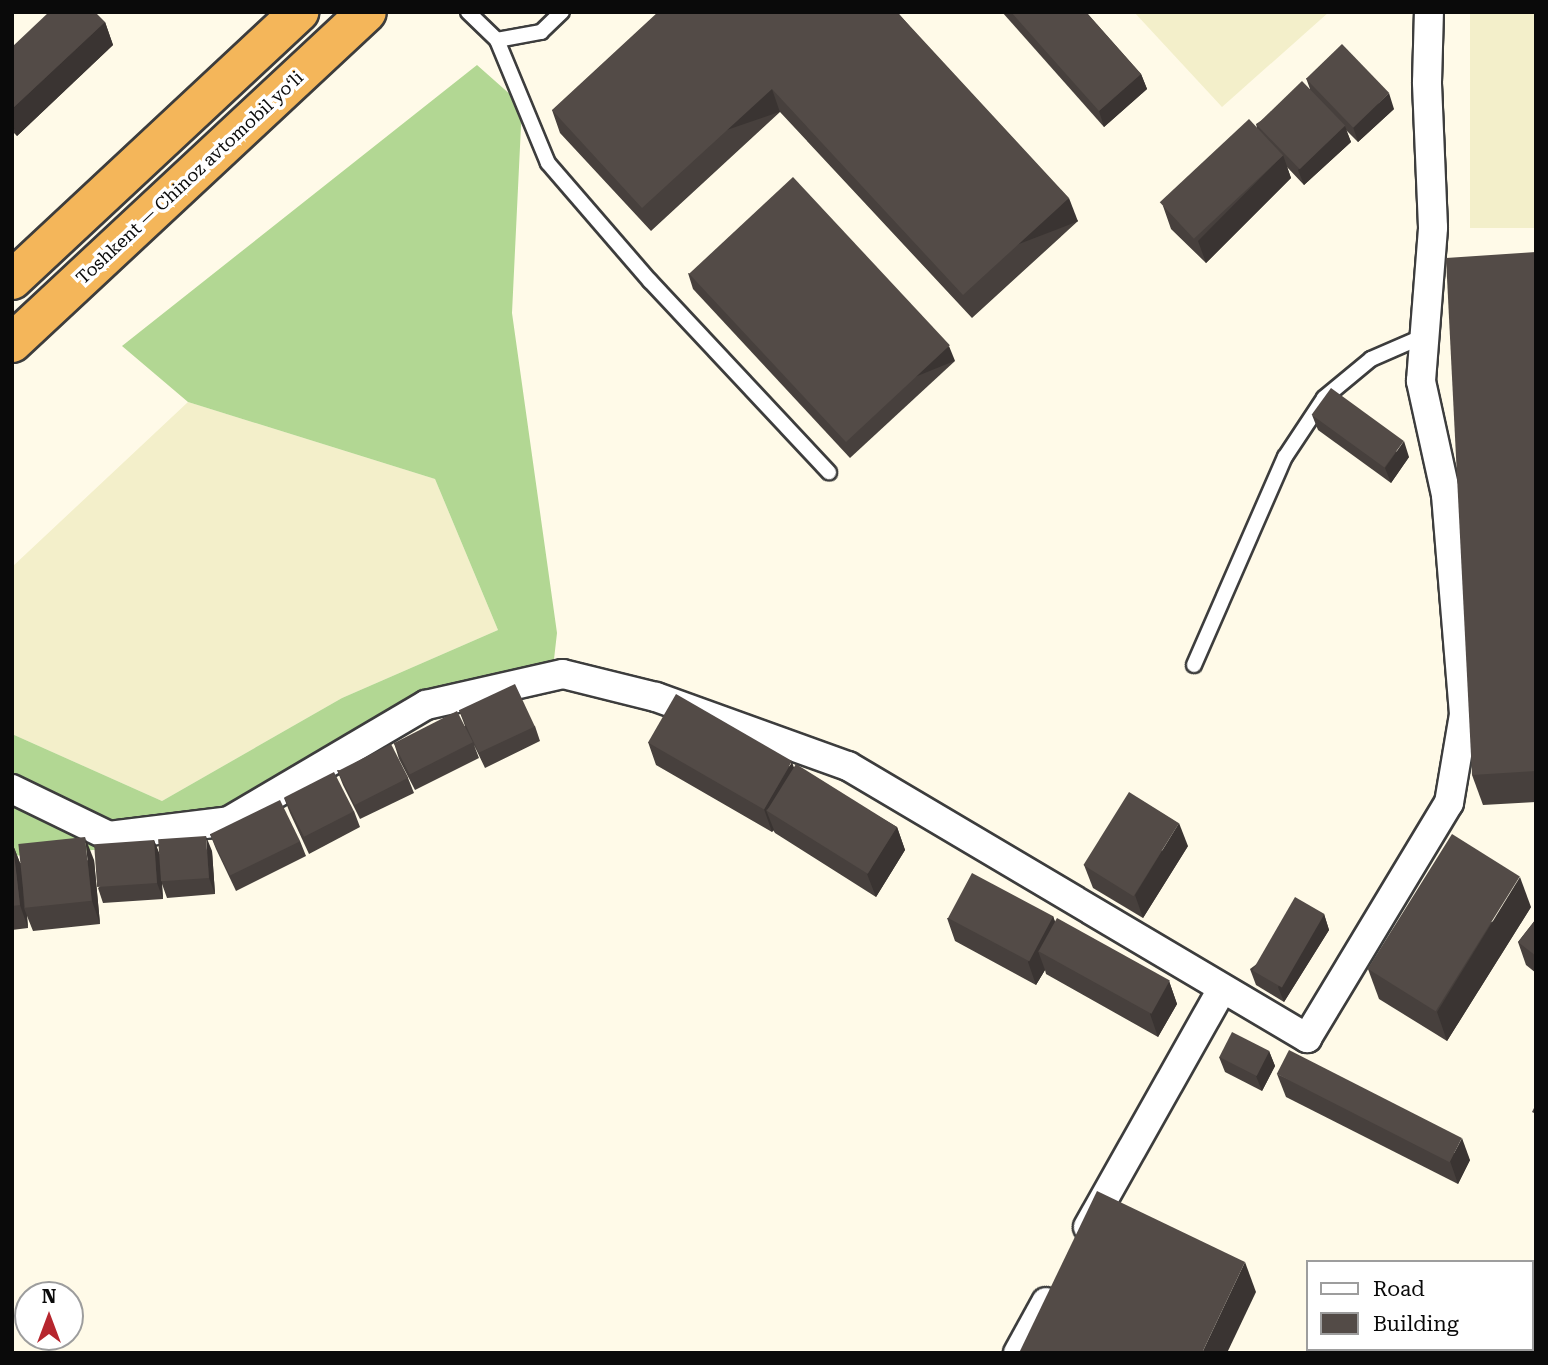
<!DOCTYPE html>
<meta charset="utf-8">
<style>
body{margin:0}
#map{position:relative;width:1548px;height:1365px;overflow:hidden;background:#fffae8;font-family:"Roboto Serif",serif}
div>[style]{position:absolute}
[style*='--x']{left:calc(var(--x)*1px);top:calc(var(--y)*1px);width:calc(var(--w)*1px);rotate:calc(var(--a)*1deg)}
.farmland>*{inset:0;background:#f3efca;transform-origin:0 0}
.forest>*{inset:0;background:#b2d793}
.roads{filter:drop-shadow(2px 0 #3d3d3d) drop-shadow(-2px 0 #3d3d3d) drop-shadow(0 2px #3d3d3d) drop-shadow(0 -2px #3d3d3d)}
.service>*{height:14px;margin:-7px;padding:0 7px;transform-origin:7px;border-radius:7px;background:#fff}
.minor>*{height:28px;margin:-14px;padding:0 14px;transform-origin:14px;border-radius:14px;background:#fff}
.trunk>*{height:38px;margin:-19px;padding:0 19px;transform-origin:19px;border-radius:19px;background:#f4b65a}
.wall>*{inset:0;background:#47403d}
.shaded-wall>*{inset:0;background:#3a3432;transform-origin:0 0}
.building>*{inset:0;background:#534b47;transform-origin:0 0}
span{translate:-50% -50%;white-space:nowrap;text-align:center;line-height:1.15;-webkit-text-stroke:7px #fff;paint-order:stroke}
.street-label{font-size:18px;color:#0a0a0a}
.frame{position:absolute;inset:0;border:14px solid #0a0a0a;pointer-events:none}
.legend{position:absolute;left:1306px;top:1260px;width:228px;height:91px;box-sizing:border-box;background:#fff;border:2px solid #9d9d9d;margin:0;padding:9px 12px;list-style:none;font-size:21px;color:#0a0a0a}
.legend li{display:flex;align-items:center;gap:14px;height:35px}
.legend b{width:35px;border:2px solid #9d9d9d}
.north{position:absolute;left:14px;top:1281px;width:70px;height:70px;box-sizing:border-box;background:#fff;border:2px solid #9d9d9d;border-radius:50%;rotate:0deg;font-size:19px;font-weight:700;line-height:28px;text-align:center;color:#0a0a0a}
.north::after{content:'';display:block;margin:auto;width:24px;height:32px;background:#b6262e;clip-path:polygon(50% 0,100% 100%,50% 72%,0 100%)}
</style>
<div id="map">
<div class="farmland">
<div style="clip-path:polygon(1134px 12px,1329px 12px,1222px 107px)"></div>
<div style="left:1470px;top:12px;width:66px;height:216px"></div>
<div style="clip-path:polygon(188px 402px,435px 479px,498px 630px,342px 698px,162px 801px,12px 734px,12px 567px)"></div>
</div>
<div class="forest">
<div style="clip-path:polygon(477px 65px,522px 105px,512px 313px,557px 633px,553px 668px,452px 688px,174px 844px,12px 856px,12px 734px,162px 801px,342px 698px,498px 630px,435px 479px,188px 402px,122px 346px)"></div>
</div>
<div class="roads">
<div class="service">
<div style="--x:468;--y:12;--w:40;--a:44"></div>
<div style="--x:497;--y:40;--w:45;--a:-10.3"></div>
<div style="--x:541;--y:32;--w:29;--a:-44"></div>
<div style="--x:497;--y:40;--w:133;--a:67.5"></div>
<div style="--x:548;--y:163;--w:156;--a:49.2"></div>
<div style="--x:650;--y:281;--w:262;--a:46.9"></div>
<div style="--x:1194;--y:665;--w:227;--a:-66.4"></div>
<div style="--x:1285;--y:457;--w:71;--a:-56.5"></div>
<div style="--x:1324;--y:398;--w:61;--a:-39.7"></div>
<div style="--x:1371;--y:359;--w:58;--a:-23.5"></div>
</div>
<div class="minor">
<div style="--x:12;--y:789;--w:108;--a:25.9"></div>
<div style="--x:109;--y:836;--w:121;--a:-7.1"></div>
<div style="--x:229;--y:821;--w:229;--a:-30.5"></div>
<div style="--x:426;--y:705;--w:140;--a:-12.8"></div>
<div style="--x:563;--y:674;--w:96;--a:13.9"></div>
<div style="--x:656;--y:697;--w:204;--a:19.8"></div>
<div style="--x:848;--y:766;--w:534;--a:30.65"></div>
<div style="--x:1307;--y:1038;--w:275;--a:-58.9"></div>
<div style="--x:1449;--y:803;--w:90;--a:-80.4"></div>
<div style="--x:1464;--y:714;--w:220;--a:-94.7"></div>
<div style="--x:1446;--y:495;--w:117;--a:-102.4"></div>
<div style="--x:1421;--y:381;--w:154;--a:-85.5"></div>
<div style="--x:1433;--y:227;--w:145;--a:-92.4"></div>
<div style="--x:1427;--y:82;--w:70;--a:-88.4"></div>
<div style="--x:1088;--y:1227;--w:273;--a:-60.6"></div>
<div style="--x:1018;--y:1353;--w:58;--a:-61.2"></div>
</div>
<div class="trunk">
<div style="--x:12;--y:280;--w:393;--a:-43"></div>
<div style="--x:12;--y:343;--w:485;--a:-43"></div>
</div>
</div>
<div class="wall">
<div style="clip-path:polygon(1002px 12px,1086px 12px,1141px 74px,1147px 89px,1104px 127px)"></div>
<div style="clip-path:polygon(899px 14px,1078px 221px,972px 318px,780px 112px,651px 231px,560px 133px,552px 110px)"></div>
<div style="clip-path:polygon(105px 22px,113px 45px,17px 136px,12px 131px,12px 47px)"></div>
<div style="clip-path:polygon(1306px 78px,1394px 109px,1358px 142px,1346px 130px,1351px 142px,1304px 185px,1287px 167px,1291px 178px,1206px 263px,1171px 229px,1163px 206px,1257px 128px,1256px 124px,1310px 89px)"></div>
<div style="clip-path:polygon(1536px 252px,1536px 802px,1483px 805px,1472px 775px)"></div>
<div style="clip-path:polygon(688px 273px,955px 361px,850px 458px,693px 289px)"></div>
<div style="clip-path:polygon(1312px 415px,1409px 457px,1391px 483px,1318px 430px)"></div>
<div style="clip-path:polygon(459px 710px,535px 726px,540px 741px,485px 768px,474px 745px,479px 758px,415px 790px,399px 759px,394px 743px,465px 726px)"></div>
<div style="clip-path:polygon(648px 742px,794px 767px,897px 827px,905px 850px,876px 897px,775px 833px,773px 830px,772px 832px,656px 765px)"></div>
<div style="clip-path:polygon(337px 770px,408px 778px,414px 793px,360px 819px,343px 785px)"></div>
<div style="clip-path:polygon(284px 798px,354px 811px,360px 827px,309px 854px,290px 813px)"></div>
<div style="clip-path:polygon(210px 834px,300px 841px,306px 856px,236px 891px,216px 849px)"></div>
<div style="clip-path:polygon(154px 840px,159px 854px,212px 851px,215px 894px,167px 898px,162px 884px,163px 899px,103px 903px,98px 888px)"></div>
<div style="clip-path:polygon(12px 845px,13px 845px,20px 863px,94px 860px,100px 924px,33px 931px,27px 916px,28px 928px,12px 930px)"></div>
<div style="clip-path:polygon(1188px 846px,1143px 918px,1093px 888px,1084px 865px)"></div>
<div style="clip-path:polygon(1531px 907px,1447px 1041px,1379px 999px,1368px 969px)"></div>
<div style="clip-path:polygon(1324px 914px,1329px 930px,1284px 1002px,1256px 985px,1250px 969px)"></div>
<div style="clip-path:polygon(1053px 916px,1055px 922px,1169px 981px,1177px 1004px,1158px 1037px,1046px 974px,1045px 970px,1036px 985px,955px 941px,947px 918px)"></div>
<div style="clip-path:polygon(1536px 919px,1536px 973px,1526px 965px,1518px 942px)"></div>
<div style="clip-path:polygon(1269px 1051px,1275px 1066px,1262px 1091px,1225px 1072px,1219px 1057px)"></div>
<div style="clip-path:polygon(1277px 1074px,1470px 1160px,1458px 1184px,1286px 1097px)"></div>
</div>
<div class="shaded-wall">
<div style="clip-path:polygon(105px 22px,113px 45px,17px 136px,12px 124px,12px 109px)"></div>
<div style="clip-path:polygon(1141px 74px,1147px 89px,1104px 127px,1099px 111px)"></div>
<div style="left:772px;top:89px;width:24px;height:176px;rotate:71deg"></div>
<div style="clip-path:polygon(1389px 93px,1394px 109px,1358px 142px,1353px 127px)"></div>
<div style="clip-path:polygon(1345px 126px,1351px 142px,1304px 185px,1298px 170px)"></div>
<div style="clip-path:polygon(1283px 155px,1291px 178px,1206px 263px,1198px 241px)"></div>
<div style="left:1069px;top:198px;width:25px;height:144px;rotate:69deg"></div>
<div style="left:949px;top:346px;width:16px;height:142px;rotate:68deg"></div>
<div style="clip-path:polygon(1404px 441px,1409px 457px,1391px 483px,1385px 468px)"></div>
<div style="clip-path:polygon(792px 762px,800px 785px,766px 810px,774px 830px,772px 832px,764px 809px)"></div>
<div style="clip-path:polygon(1179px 823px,1188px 846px,1143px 918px,1135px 895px)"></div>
<div style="clip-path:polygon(897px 827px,905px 850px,876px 897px,867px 874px)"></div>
<div style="clip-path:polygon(206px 836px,212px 851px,215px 894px,209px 878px)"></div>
<div style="clip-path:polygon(85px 837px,94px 860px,100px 924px,92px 901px)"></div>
<div style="clip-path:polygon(154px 840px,160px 855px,163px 899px,157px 883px)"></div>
<div style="clip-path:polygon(13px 845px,22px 868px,24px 908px,27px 916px,28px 928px,20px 905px)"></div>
<div style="clip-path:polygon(1520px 877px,1531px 907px,1447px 1041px,1437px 1012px)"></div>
<div style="clip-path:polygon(1324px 914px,1329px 930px,1284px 1002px,1278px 987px)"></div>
<div style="clip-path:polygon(1053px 916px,1061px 939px,1038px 951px,1045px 970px,1036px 985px,1028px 962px)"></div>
<div style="clip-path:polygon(1169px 981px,1177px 1004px,1158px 1037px,1150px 1014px)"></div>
<div style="clip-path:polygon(1269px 1051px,1275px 1066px,1262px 1091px,1256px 1076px)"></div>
<div style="clip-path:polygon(1462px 1138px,1470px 1160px,1458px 1184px,1450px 1161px)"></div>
<div style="clip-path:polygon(1245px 1262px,1256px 1292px,1227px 1353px,1202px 1353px)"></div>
</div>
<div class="building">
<div style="clip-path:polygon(49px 12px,95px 12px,105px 22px,12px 109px,12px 47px)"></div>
<div style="clip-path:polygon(658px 12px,897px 12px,1069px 198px,963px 295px,772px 89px,642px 208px,552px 110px)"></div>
<div style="clip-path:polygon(1011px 12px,1086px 12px,1141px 74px,1099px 111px)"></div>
<div style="left:1342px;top:44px;width:68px;height:50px;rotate:46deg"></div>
<div style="left:1302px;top:81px;width:62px;height:63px;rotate:46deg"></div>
<div style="left:1249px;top:119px;width:50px;height:122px;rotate:47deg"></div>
<div style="left:793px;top:177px;width:230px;height:142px;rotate:47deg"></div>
<div style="clip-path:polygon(1536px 252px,1536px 771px,1472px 775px,1446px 258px)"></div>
<div style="left:1331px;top:388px;width:90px;height:33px;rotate:36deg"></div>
<div style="left:515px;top:684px;width:47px;height:62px;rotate:65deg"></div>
<div style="left:676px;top:694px;width:134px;height:56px;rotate:30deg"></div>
<div style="left:457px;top:711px;width:35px;height:71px;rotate:63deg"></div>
<div style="left:391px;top:744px;width:38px;height:60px;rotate:63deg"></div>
<div style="left:796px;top:764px;width:119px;height:55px;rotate:32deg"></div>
<div style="left:334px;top:772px;width:44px;height:56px;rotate:63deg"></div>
<div style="left:1129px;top:792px;width:59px;height:86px;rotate:32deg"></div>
<div style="left:280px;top:800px;width:46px;height:78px;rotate:64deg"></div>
<div style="left:1452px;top:834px;width:80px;height:159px;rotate:32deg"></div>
<div style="left:206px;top:836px;width:42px;height:48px;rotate:86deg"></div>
<div style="left:85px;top:837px;width:64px;height:67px;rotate:84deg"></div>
<div style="left:154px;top:840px;width:43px;height:60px;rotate:86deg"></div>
<div style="clip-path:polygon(12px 845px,13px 845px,20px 905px,12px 906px)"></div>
<div style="left:972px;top:873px;width:92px;height:51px;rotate:28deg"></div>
<div style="left:1295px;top:897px;width:34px;height:85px;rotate:30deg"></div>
<div style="left:1057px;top:918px;width:129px;height:38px;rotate:29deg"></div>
<div style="clip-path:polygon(1536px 919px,1536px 956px,1518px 942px)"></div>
<div style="left:1232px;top:1032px;width:42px;height:28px;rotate:27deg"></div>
<div style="left:1289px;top:1050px;width:194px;height:27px;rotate:27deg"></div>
<div style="clip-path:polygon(1536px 1104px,1536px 1114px,1532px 1112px)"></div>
<div style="clip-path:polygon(1097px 1191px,1245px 1262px,1202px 1353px,1019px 1353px)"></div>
</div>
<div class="street-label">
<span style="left:190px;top:178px;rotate:-43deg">Toshkent — Chinoz avtomobil yoʻli</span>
</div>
<div class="frame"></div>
<ul class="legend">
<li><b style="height:9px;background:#fff"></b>Road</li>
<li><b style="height:19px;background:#534b47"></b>Building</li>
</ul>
<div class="north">N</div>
</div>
